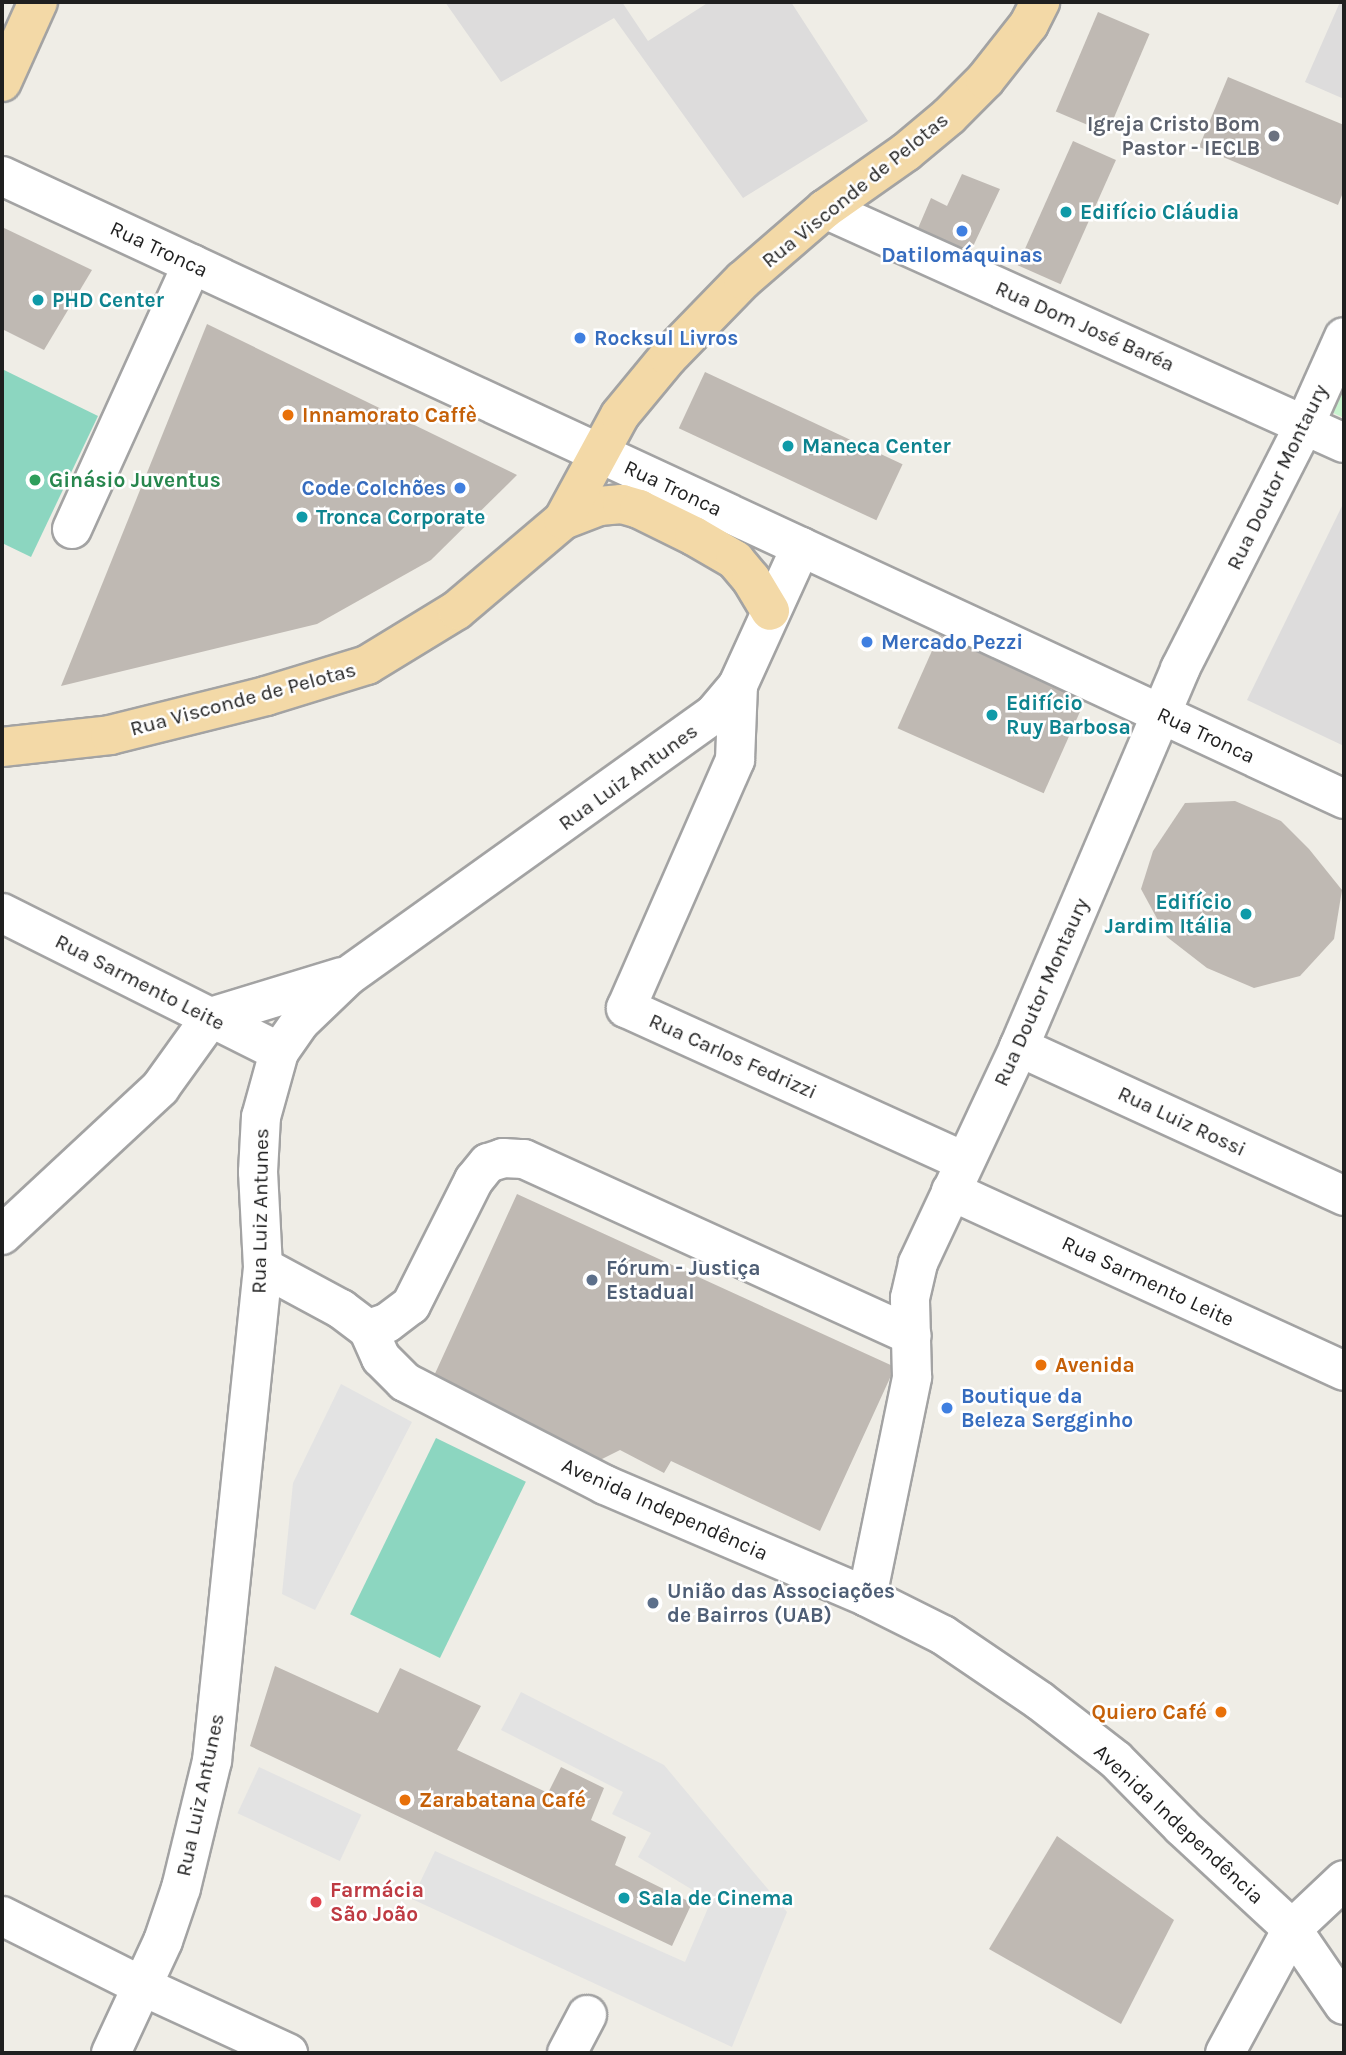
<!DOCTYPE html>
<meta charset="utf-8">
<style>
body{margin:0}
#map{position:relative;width:1346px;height:2055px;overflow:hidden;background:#efede6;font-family:Karla,sans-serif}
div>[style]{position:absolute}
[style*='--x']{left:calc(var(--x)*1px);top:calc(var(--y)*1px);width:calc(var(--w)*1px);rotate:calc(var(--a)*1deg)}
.residential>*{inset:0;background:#dddcdc}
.park>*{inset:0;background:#c8f4cf}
.pitch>*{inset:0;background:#8cd6c0;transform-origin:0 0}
.parking>*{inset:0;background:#e3e3e3;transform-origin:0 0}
.building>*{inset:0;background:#bfb9b3;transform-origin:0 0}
.roads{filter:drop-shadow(2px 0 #a3a3a3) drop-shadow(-2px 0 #a3a3a3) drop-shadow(0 2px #a3a3a3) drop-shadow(0 -2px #a3a3a3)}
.minor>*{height:38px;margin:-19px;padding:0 19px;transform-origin:19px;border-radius:19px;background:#fff}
.major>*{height:38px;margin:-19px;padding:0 19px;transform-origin:19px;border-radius:19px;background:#f3d9a7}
.dots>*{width:19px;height:19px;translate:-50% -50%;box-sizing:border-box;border:4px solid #fff;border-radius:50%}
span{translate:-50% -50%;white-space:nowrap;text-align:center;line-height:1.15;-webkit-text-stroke:5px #fff;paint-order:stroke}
.worship-label{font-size:21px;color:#5b616d;font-weight:700}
.right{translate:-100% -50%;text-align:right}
.street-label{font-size:21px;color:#1f1f1f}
.culture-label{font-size:21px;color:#0d838f;font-weight:700}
.left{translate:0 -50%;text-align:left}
.shop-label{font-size:21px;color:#366cbe;font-weight:700}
.food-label{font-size:21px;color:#c56008;font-weight:700}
.leisure-label{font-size:21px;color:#27864d;font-weight:700}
.service-label{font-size:21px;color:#4e5e75;font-weight:700}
.health-label{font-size:21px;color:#be3a42;font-weight:700}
.frame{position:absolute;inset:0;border:4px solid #1f1f1f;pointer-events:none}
</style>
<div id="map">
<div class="residential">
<div style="clip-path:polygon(445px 2px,622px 2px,648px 41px,709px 2px,791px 2px,868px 121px,743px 198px,614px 18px,501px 82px)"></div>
<div style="clip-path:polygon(1340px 2px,1344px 2px,1344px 99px,1305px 82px)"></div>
<div style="clip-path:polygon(1344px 502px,1344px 746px,1247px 700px)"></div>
</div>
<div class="park">
<div style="clip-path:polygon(1344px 340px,1344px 418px,1314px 404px)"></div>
</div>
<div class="pitch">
<div style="clip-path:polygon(2px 369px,98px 416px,31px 557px,2px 543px)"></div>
<div style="left:436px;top:1438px;width:100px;height:196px;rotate:26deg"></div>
</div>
<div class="parking">
<div style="clip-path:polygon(341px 1384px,412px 1422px,315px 1610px,282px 1594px,293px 1483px)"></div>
<div style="clip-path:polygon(521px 1692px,664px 1765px,787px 1912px,732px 2047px,412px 1899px,435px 1851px,685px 1962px,711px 1901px,638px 1857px,651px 1833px,612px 1814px,623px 1792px,501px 1730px)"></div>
<div style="left:259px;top:1767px;width:113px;height:51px;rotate:25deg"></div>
</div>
<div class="building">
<div style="left:1098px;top:12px;width:56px;height:108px;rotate:23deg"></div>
<div style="clip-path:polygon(1228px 77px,1344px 125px,1344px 190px,1338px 205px,1199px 147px)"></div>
<div style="left:1073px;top:141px;width:47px;height:136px;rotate:24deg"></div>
<div style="clip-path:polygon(962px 174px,1000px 189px,968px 257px,916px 233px,931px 198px,947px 206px)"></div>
<div style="clip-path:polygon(2px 227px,92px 270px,44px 350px,2px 329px)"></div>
<div style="clip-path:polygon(207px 324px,517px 475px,431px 560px,317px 624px,61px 686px)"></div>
<div style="left:705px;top:372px;width:218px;height:62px;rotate:25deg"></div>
<div style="left:939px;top:635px;width:160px;height:102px;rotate:24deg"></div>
<div style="clip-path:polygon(1235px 801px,1281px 821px,1309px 849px,1342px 890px,1334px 939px,1300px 976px,1254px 988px,1207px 968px,1167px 937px,1141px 889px,1153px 851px,1185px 803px)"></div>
<div style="clip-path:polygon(517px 1194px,895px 1367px,820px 1531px,671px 1461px,664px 1473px,620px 1450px,600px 1460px,433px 1378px)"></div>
<div style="clip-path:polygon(275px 1666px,378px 1713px,400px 1668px,481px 1706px,457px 1750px,548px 1793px,561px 1767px,604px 1788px,591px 1820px,626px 1837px,615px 1865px,692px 1903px,672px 1946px,250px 1746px)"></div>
<div style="clip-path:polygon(1057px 1836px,1174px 1920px,1121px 2024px,989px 1949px)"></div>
</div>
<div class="roads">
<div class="minor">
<div style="--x:2;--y:176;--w:1480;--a:24.9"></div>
<div style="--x:825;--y:209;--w:569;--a:24.27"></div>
<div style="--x:72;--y:529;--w:291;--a:-65.6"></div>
<div style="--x:738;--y:685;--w:75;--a:92.3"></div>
<div style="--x:735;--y:760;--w:271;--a:113.7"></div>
<div style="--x:626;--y:1008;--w:371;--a:24.4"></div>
<div style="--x:2;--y:913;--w:310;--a:26.6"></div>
<div style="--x:1019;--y:1047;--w:358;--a:24.6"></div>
<div style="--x:951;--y:1191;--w:432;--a:24.6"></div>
<div style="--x:2;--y:1235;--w:216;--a:-42.9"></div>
<div style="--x:160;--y:1088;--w:87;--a:-54.3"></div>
<div style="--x:211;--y:1017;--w:137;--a:-17"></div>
<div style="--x:263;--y:1267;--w:89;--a:28.3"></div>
<div style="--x:341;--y:1309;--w:34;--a:37"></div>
<div style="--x:368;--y:1329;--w:32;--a:66"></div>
<div style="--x:381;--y:1358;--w:34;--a:45"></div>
<div style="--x:405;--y:1382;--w:225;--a:27.2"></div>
<div style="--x:605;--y:1485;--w:285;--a:23.1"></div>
<div style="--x:867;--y:1597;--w:85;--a:26.6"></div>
<div style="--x:943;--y:1635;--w:117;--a:34.2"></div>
<div style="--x:1040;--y:1701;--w:96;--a:37.8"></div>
<div style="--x:1116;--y:1760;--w:94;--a:45.4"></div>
<div style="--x:1182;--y:1827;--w:150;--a:42.8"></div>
<div style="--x:1292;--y:1929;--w:92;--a:55.6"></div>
<div style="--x:368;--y:1329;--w:20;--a:-18"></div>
<div style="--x:387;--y:1323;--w:30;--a:-37"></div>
<div style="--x:411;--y:1305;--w:140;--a:-63.3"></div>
<div style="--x:474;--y:1180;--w:22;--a:-51"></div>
<div style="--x:488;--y:1163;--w:16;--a:-18"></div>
<div style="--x:503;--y:1158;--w:21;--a:3"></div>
<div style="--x:524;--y:1159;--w:426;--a:24.5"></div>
<div style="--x:867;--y:1597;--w:225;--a:-78.4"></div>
<div style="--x:912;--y:1377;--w:79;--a:-91.5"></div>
<div style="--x:910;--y:1298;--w:36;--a:-77"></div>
<div style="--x:918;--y:1263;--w:238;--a:-64.9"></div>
<div style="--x:1019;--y:1047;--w:411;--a:-66.9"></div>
<div style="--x:1180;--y:669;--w:275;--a:-63"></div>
<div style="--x:1305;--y:424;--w:95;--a:-65.9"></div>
<div style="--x:2;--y:1916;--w:157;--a:26.6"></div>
<div style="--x:142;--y:1986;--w:161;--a:24.7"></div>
<div style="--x:111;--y:2053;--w:123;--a:-65.1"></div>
<div style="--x:163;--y:1941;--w:56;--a:-71.2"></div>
<div style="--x:181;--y:1888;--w:131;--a:-76.3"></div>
<div style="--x:212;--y:1761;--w:497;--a:-84.1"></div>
<div style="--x:263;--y:1267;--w:95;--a:-93"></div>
<div style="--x:258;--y:1172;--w:55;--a:-86.9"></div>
<div style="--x:261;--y:1117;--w:67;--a:-74.5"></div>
<div style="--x:279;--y:1052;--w:38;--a:-55"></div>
<div style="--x:301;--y:1021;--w:65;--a:-43.8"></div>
<div style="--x:348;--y:976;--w:449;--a:-35.6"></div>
<div style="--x:713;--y:715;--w:39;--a:-50"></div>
<div style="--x:738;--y:685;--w:152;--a:-65.5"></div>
<div style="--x:567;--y:2053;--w:43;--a:-62.2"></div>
<div style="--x:1225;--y:2053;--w:141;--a:-61.6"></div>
<div style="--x:1292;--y:1929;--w:71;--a:-43.3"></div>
</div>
<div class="major">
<div style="--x:2;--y:82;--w:88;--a:-65.8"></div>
<div style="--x:563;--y:520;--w:39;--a:-21"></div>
<div style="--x:599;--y:506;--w:23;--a:-5"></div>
<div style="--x:622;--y:504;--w:18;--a:16"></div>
<div style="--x:639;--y:509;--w:61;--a:26.1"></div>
<div style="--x:694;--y:536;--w:48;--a:30.3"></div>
<div style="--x:735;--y:560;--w:25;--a:50"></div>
<div style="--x:751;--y:579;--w:37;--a:59"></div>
<div style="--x:2;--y:747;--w:109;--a:-6.3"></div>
<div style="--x:110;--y:735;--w:161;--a:-14"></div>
<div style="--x:266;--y:696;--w:106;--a:-17.1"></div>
<div style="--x:367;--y:665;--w:105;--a:-31.4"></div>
<div style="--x:457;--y:610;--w:139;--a:-40.3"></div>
<div style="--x:563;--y:520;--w:119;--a:-61.5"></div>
<div style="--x:620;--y:415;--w:75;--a:-50.4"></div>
<div style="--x:668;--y:357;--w:107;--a:-45.8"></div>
<div style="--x:743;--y:280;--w:108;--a:-40.9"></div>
<div style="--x:825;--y:209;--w:99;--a:-35.1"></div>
<div style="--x:906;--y:152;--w:56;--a:-39.9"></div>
<div style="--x:949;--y:116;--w:51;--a:-45"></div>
<div style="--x:985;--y:80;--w:71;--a:-51.8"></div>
<div style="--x:1029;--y:24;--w:25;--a:-63"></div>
</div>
</div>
<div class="dots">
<div style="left:1274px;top:136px;background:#6b7280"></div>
<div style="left:1066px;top:212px;background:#0f9aa8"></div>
<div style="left:962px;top:231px;background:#3f7fe0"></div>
<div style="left:38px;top:300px;background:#0f9aa8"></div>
<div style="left:580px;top:338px;background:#3f7fe0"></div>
<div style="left:288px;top:415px;background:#e8710a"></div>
<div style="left:788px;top:446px;background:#0f9aa8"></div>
<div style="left:35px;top:480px;background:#2e9e5b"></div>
<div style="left:460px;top:488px;background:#3f7fe0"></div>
<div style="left:302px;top:517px;background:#0f9aa8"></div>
<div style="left:867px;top:642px;background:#3f7fe0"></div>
<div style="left:992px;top:715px;background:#0f9aa8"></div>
<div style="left:1246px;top:914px;background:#0f9aa8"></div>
<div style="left:592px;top:1280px;background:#5c6f8a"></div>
<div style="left:1041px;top:1365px;background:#e8710a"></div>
<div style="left:947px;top:1408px;background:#3f7fe0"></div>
<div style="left:653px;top:1603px;background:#5c6f8a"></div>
<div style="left:1221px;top:1712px;background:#e8710a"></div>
<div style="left:405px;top:1800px;background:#e8710a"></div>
<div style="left:624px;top:1898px;background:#0f9aa8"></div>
<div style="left:316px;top:1902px;background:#e0444e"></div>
</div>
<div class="worship-label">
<span class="right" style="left:1260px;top:136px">Igreja Cristo Bom<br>Pastor - IECLB</span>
</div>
<div class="street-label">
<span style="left:855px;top:190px;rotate:-39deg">Rua Visconde de Pelotas</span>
<span style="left:159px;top:249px;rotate:25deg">Rua Tronca</span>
<span style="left:1085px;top:326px;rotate:24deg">Rua Dom José Baréa</span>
<span style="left:1277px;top:477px;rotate:-64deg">Rua Doutor Montaury</span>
<span style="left:673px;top:488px;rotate:25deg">Rua Tronca</span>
<span style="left:243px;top:699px;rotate:-15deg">Rua Visconde de Pelotas</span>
<span style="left:1206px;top:735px;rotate:25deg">Rua Tronca</span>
<span style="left:628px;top:777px;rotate:-36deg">Rua Luiz Antunes</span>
<span style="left:140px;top:982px;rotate:27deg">Rua Sarmento Leite</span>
<span style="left:1041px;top:992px;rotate:-66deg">Rua Doutor Montaury</span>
<span style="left:733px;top:1056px;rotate:24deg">Rua Carlos Fedrizzi</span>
<span style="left:1182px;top:1121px;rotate:25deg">Rua Luiz Rossi</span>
<span style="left:260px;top:1211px;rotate:-89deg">Rua Luiz Antunes</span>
<span style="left:1148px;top:1281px;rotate:25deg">Rua Sarmento Leite</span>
<span style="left:665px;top:1509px;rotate:24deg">Avenida Independência</span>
<span style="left:200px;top:1795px;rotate:-78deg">Rua Luiz Antunes</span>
<span style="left:1179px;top:1824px;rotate:43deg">Avenida Independência</span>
</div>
<div class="culture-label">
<span class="left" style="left:1080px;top:212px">Edifício Cláudia</span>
<span class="left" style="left:52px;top:300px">PHD Center</span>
<span class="left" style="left:802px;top:446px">Maneca Center</span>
<span class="left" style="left:316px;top:517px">Tronca Corporate</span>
<span class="left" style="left:1006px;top:715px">Edifício<br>Ruy Barbosa</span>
<span class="right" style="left:1232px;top:914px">Edifício<br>Jardim Itália</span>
<span class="left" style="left:638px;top:1898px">Sala de Cinema</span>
</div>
<div class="shop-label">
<span style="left:962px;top:255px">Datilomáquinas</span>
<span class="left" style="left:594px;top:338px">Rocksul Livros</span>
<span class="right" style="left:446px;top:488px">Code Colchões</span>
<span class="left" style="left:881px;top:642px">Mercado Pezzi</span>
<span class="left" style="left:961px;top:1408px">Boutique da<br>Beleza Sergginho</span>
</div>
<div class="food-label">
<span class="left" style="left:302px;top:415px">Innamorato Caffè</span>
<span class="left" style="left:1055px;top:1365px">Avenida</span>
<span class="right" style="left:1207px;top:1712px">Quiero Café</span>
<span class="left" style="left:419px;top:1800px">Zarabatana Café</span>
</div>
<div class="leisure-label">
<span class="left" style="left:49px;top:480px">Ginásio Juventus</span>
</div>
<div class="service-label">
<span class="left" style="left:606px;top:1280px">Fórum - Justiça<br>Estadual</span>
<span class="left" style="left:667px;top:1603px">União das Associações<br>de Bairros (UAB)</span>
</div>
<div class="health-label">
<span class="left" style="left:330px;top:1902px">Farmácia<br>São João</span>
</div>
<div class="frame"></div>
</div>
